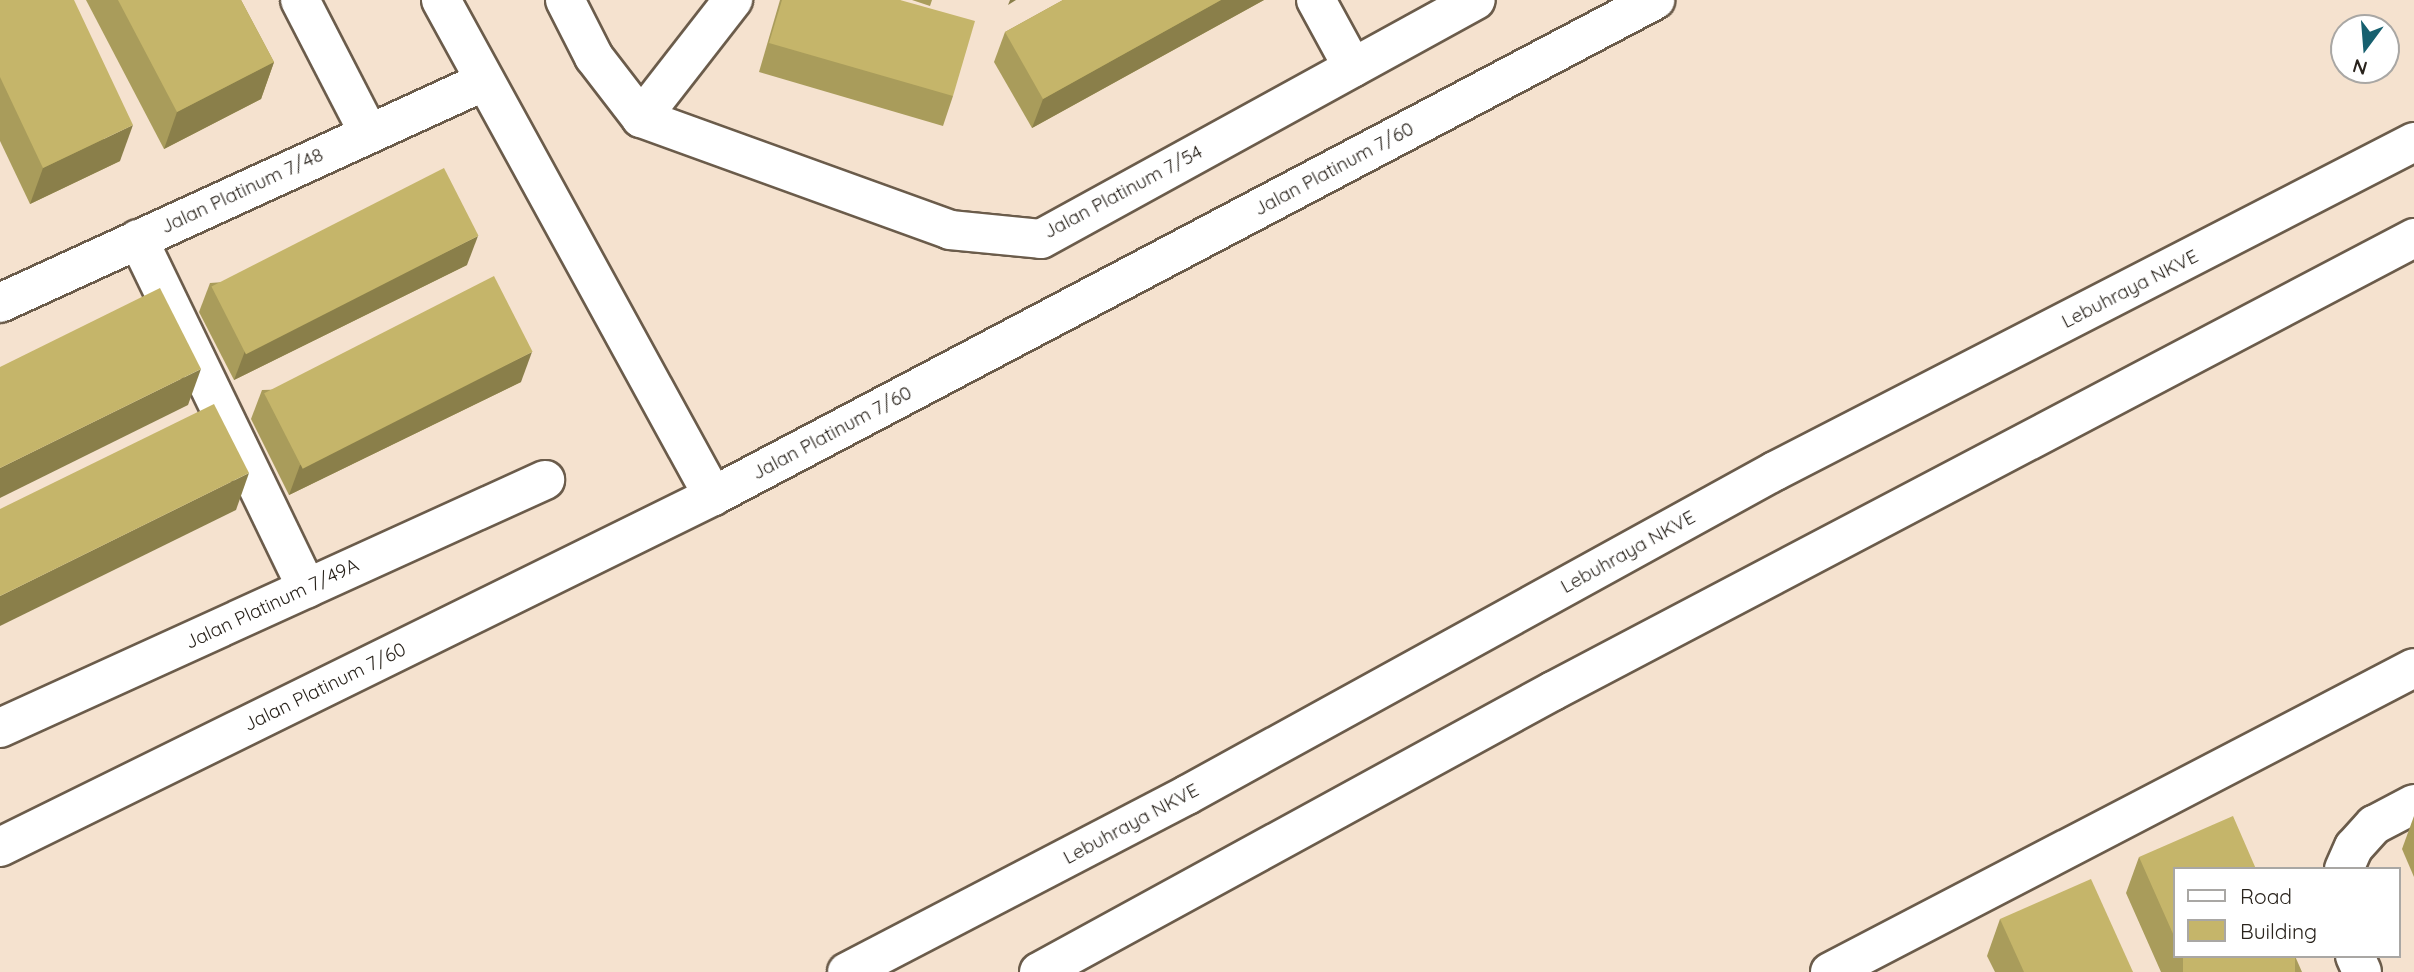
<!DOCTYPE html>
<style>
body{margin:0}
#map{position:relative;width:2414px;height:972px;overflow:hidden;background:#f5e2cf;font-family:Quicksand,sans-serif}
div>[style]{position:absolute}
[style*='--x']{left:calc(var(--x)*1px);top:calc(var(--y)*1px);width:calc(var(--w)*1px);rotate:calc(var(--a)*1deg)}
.roads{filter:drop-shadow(2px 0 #6b5c4b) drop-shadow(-2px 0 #6b5c4b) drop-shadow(0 2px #6b5c4b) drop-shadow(0 -2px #6b5c4b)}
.minor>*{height:38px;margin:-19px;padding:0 19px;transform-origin:19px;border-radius:19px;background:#fff}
.highway>*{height:38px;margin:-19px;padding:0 19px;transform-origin:19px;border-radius:19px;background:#fff}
.wall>*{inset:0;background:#a99c5b}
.shaded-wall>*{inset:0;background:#8a7f4a}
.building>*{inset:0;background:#c5b56a;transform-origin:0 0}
span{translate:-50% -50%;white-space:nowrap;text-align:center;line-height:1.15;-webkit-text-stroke:5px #fff;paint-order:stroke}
.street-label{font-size:19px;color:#29231c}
.legend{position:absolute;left:2173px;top:867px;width:228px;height:91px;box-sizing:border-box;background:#fff;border:2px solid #a9a7a4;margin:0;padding:9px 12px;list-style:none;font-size:21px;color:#29231c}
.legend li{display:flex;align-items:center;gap:14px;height:35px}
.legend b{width:35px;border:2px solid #a9a7a4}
.north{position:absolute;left:2330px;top:14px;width:70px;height:70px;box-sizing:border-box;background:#fff;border:2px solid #a9a7a4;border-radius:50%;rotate:196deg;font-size:19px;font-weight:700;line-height:28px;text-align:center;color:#29231c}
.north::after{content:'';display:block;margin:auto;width:24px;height:32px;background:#17606f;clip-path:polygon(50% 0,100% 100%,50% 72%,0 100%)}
</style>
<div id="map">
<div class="roads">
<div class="minor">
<div style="--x:300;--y:0;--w:148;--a:62.7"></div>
<div style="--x:441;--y:0;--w:566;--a:61.26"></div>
<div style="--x:565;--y:0;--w:64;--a:63"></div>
<div style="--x:594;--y:57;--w:77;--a:52.4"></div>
<div style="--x:641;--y:118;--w:329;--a:19.9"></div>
<div style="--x:950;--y:230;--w:91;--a:5.6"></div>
<div style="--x:1041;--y:239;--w:496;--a:-28.8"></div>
<div style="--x:1316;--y:0;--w:77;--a:61.4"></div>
<div style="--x:641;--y:118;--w:150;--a:-52.1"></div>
<div style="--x:138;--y:239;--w:388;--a:64.2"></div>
<div style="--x:0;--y:303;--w:533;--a:-24.6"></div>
<div style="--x:0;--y:728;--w:599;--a:-24.47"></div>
<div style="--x:0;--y:847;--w:795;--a:-26.21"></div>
<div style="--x:713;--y:496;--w:1065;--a:-27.77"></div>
<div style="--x:2344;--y:869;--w:24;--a:-66"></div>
<div style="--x:2354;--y:847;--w:30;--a:-48"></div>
<div style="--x:2374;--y:825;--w:45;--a:-27.7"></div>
<div style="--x:2355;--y:956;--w:17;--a:66"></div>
<div style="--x:1830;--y:972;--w:658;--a:-27.5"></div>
</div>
<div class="highway">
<div style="--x:847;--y:972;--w:383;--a:-27.5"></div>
<div style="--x:1187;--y:795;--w:671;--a:-28.86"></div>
<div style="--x:1775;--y:471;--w:719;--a:-27.24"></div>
<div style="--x:1039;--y:972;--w:586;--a:-28.67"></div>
<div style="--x:1553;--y:691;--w:973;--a:-27.75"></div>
</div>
</div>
<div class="wall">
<div style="clip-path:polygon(0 0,120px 161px,30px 204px,0 141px)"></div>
<div style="clip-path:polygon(86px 0,241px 0,274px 62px,261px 99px,164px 149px)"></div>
<div style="clip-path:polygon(780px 0,900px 0,953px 96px,943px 126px,759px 72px)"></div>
<div style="clip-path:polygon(912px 0,932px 0,930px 6px)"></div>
<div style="clip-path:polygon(1063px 0,1264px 0,1032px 128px,994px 62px,1005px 32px)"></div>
<div style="clip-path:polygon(467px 265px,234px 380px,199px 312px,210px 283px)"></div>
<div style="clip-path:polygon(521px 382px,289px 495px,251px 419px,262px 390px)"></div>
<div style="clip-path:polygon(2414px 816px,2414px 877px,2402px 849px)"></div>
<div style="clip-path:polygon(2139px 857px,2174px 869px,2174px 956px,2295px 956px,2302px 972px,2161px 972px,2126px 893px)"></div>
<div style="clip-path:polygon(2000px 919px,2133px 972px,1995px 972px,1987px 956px)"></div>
</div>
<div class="shaded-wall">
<div style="clip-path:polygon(1010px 0,1016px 0,1008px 5px)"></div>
<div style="clip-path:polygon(1221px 0,1264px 0,1032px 128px,1043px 99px)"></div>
<div style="clip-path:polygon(274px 62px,261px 99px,164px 149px,177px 112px)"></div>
<div style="clip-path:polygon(133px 125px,120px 161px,30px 204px,43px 168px)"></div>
<div style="clip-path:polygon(478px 236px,467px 265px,234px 380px,245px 351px)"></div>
<div style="clip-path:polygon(532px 352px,521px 382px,289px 495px,300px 465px)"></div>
<div style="clip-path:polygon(201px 369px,188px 405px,0 498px,0 468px)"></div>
<div style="clip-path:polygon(249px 473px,236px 510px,0 626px,0 596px)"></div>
</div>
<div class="building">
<div style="clip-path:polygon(0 0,74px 0,133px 125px,43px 168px,0 77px)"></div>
<div style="clip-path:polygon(118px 0,241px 0,274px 62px,177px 112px)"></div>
<div style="clip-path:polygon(782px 0,900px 0,975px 21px,953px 96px,769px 43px)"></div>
<div style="clip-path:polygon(1063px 0,1221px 0,1043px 99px,1005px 32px)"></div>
<div style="left:444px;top:168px;width:76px;height:261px;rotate:63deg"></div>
<div style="left:494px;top:276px;width:85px;height:258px;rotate:63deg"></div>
<div style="clip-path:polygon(160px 288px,201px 369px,0 468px,0 367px)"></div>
<div style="clip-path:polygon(214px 404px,249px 473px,0 596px,0 509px)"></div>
<div style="clip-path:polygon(2233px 816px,2256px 869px,2174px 869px,2174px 936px,2139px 857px)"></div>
<div style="clip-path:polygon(2091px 879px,2133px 972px,2024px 972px,2000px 919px)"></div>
<div style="left:2183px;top:956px;width:112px;height:17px"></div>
</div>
<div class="street-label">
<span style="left:1334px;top:169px;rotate:-28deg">Jalan Platinum 7/60</span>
<span style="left:242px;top:191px;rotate:-25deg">Jalan Platinum 7/48</span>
<span style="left:1123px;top:192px;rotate:-28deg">Jalan Platinum 7/54</span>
<span style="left:2130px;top:289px;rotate:-27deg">Lebuhraya NKVE</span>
<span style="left:832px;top:433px;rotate:-28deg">Jalan Platinum 7/60</span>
<span style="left:1628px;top:552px;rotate:-29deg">Lebuhraya NKVE</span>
<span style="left:272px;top:604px;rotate:-25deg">Jalan Platinum 7/49A</span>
<span style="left:325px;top:687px;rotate:-26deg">Jalan Platinum 7/60</span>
<span style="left:1131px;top:824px;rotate:-28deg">Lebuhraya NKVE</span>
</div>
<ul class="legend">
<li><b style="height:9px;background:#fff"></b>Road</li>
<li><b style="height:19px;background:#c5b56a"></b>Building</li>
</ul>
<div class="north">N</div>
</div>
